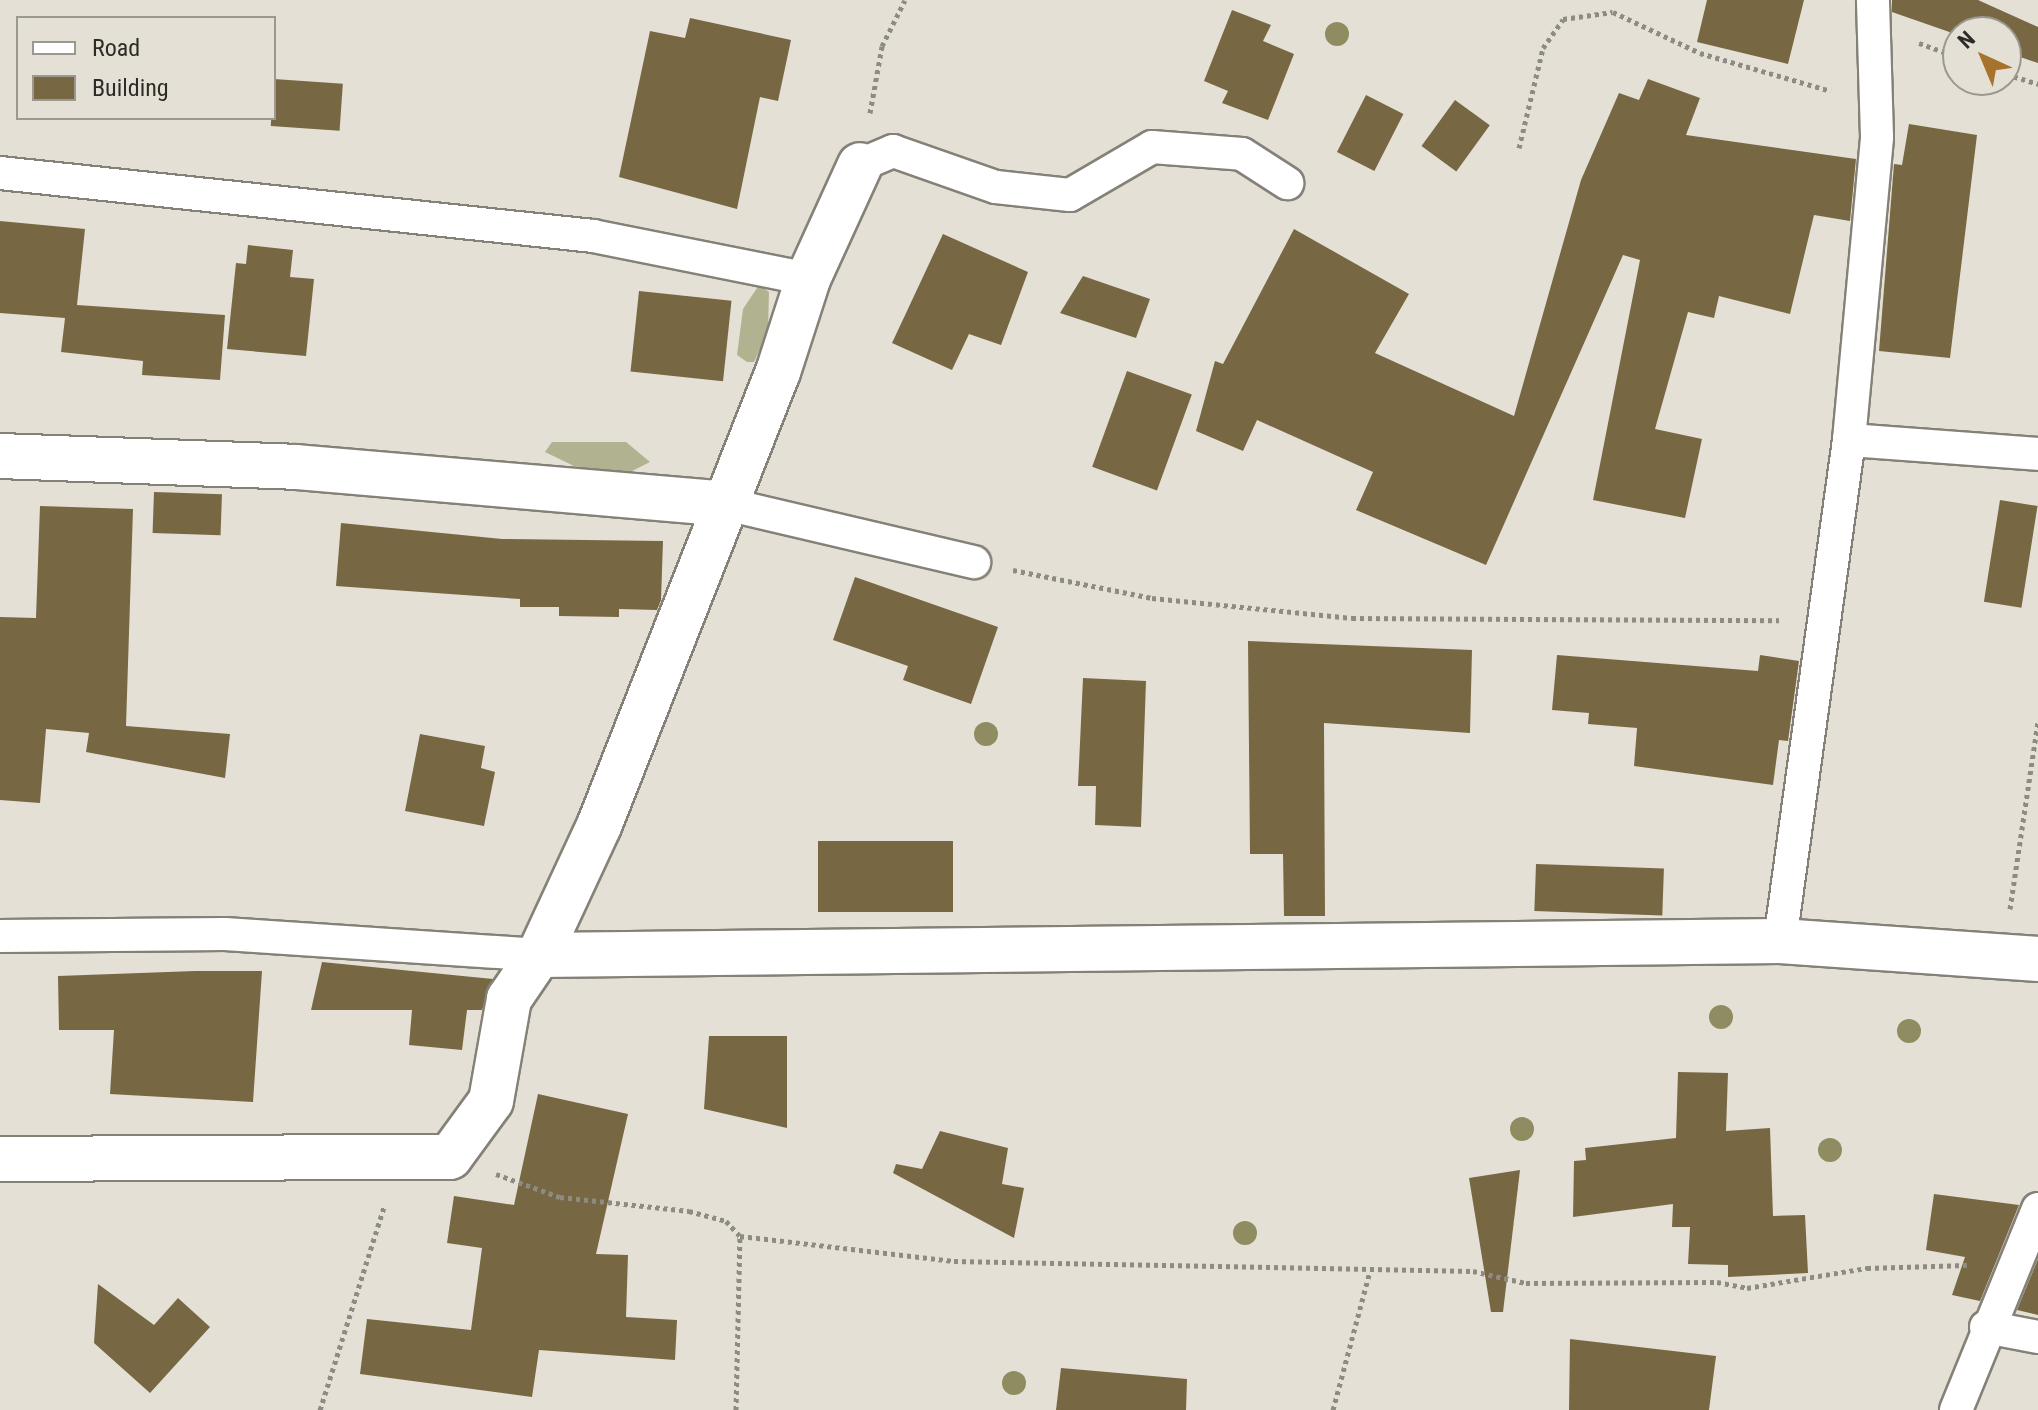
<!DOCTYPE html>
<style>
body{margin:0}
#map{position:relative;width:2038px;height:1410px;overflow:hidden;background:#e4e0d5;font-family:"Roboto Condensed",sans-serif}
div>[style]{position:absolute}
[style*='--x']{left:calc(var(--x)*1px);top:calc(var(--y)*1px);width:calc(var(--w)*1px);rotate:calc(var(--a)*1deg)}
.green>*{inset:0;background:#b1b390}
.building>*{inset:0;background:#776843;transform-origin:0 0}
.path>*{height:5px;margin-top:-2.5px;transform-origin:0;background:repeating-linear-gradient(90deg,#8d8b83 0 4px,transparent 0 8px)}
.roads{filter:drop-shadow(2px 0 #858178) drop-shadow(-2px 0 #858178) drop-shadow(0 2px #858178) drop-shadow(0 -2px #858178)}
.service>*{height:32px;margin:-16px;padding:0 16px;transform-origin:16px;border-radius:16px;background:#fff}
.minor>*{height:44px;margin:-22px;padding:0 22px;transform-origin:22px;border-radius:22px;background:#fff}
.trees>*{width:24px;height:24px;margin:-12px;border-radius:50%;background:#8e8c60}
span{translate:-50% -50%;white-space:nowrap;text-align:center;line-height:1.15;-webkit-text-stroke:8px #e4e0d5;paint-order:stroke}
.legend{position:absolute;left:16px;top:16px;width:260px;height:104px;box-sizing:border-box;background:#e4e0d5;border:2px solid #9a988f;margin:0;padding:10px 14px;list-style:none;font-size:24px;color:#2c2b27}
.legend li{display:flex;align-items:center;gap:16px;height:40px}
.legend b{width:40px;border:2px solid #9a988f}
.north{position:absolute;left:1942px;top:16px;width:80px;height:80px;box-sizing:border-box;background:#e4e0d5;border:2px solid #9a988f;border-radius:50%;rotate:316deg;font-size:22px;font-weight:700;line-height:32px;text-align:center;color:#2c2b27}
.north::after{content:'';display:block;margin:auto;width:28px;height:36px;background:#a7722b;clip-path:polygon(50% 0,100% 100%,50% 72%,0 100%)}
</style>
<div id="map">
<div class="green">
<div style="clip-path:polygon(759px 285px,769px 292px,768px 331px,754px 362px,747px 362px,737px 355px,743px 309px)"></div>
<div style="clip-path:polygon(552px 442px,626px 442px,650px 462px,624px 475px,574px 466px,545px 452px)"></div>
</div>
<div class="building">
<div style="clip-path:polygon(1707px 0,1804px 0,1788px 64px,1697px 42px)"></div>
<div style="clip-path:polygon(1892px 0,1978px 0,2038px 27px,2038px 63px,2006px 52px,2006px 32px,1958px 35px,1892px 12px)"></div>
<div style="clip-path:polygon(1232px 10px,1271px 25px,1263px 41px,1294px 54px,1268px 120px,1222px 103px,1228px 91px,1204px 81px)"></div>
<div style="clip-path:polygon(690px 18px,791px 40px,778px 101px,760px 97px,737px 209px,619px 177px,650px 31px,685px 38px)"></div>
<div style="left:274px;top:79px;width:69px;height:47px;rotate:4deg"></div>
<div style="clip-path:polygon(1648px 79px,1700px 98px,1686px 135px,1856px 159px,1850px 221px,1814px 215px,1790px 314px,1719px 296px,1714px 318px,1688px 312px,1655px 429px,1702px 439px,1685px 518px,1593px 500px,1640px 260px,1623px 255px,1486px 565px,1356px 510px,1373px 472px,1257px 420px,1243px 451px,1196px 431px,1215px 361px,1223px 364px,1294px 229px,1409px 294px,1375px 353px,1514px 416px,1581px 180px,1619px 93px,1639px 100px)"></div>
<div style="left:1366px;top:95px;width:42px;height:64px;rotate:27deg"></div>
<div style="left:1455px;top:100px;width:43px;height:57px;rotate:36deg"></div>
<div style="clip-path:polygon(1909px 124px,1977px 135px,1950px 358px,1879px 351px,1894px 164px,1902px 165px)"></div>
<div style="clip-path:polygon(0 221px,85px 229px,77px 305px,225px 315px,220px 380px,142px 375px,143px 361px,61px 352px,65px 318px,0 313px)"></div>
<div style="clip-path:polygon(943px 234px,1028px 272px,1001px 345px,969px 334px,952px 370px,892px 343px)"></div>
<div style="clip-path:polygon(248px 245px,293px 250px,290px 277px,314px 279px,306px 356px,227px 349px,236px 263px,246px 264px)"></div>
<div style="clip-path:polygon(1083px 276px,1150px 299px,1136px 338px,1060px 313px)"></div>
<div style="left:639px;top:291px;width:93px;height:81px;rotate:6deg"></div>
<div style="left:1127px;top:371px;width:69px;height:102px;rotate:20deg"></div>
<div style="left:154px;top:492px;width:68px;height:41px;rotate:2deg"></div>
<div style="left:2000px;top:500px;width:38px;height:103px;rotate:9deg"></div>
<div style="clip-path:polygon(40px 506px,133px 509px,126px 726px,230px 734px,225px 778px,86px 752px,89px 733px,46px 729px,40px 803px,0 800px,0 617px,36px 618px)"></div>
<div style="clip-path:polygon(341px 523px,502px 539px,663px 541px,661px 600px,657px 610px,619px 609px,619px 617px,559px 616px,559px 607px,520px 607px,520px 599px,336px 586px)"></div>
<div style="clip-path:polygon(855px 577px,998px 627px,971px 704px,903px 680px,908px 666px,833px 640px)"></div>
<div style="clip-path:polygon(1248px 641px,1472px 650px,1470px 733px,1324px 723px,1325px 916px,1284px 916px,1283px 854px,1250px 854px)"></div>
<div style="clip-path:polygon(1557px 655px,1758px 671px,1760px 655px,1799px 661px,1788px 741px,1779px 740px,1773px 785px,1634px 766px,1637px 728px,1588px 724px,1589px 713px,1552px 710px)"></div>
<div style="clip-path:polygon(1083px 678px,1146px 681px,1141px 827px,1095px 825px,1096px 786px,1078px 786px)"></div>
<div style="clip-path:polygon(420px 734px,485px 746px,481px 768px,495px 772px,484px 826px,405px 811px)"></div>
<div style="left:818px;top:841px;width:135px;height:71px"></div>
<div style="left:1536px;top:864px;width:128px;height:47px;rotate:2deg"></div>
<div style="clip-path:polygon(322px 962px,402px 970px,493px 979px,482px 1010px,467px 1010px,462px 1050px,409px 1045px,412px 1010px,311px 1010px)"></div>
<div style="clip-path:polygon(195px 971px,262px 971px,253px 1102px,110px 1094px,114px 1030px,59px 1030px,58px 976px)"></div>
<div style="clip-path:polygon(709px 1036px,787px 1036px,787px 1128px,704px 1109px)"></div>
<div style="clip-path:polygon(1678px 1072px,1728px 1073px,1726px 1131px,1770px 1128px,1773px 1216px,1805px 1215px,1808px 1273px,1728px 1277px,1728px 1265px,1688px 1264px,1690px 1227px,1672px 1227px,1673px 1204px,1573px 1217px,1574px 1161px,1586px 1160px,1585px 1148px,1676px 1138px)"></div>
<div style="clip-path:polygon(538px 1094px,628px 1114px,596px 1254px,628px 1255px,626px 1317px,677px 1320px,675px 1360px,539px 1350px,532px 1397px,360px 1374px,367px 1319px,471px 1330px,482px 1248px,447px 1243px,454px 1196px,514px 1205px)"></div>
<div style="clip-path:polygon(940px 1131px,1008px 1148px,1002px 1184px,1024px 1188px,1014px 1238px,893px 1173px,896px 1164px,922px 1169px)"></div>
<div style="clip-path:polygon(1520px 1170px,1503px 1312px,1491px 1312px,1469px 1178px)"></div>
<div style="clip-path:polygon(1934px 1194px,2019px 1205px,1980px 1301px,1952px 1295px,1965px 1257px,1926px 1250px)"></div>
<div style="clip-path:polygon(2038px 1259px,2038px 1315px,2017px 1310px)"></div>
<div style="clip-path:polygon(98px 1284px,154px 1325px,178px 1298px,210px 1327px,150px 1393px,94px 1343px)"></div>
<div style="clip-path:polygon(1570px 1339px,1716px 1356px,1709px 1410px,1569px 1410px)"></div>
<div style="clip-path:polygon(1061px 1368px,1187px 1379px,1186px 1410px,1056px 1410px)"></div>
</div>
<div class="path">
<div style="--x:1919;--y:43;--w:41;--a:19.7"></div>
<div style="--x:2006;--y:74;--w:34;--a:17"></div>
<div style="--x:870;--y:113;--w:68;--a:-79.8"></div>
<div style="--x:882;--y:46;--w:51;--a:-63.4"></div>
<div style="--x:1519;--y:148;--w:103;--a:-76.5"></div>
<div style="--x:1543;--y:48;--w:35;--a:-55"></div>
<div style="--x:1563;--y:19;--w:50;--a:-8"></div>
<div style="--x:1613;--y:12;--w:96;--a:25.2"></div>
<div style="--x:1700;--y:53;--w:136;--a:16.2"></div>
<div style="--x:1013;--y:570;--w:142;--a:11.4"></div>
<div style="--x:1152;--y:598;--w:201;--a:5.7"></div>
<div style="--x:1352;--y:618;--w:427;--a:0.3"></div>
<div style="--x:2010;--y:909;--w:190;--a:-81.5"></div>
<div style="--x:496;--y:1174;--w:68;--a:19.8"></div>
<div style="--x:560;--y:1197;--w:130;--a:6.2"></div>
<div style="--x:689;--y:1211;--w:38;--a:15"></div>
<div style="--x:726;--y:1221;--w:21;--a:47"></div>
<div style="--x:740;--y:1236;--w:215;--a:6.7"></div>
<div style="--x:954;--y:1261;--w:519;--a:1.1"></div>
<div style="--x:1473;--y:1271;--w:54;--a:12.8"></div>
<div style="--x:1526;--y:1283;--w:191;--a:-0.3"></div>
<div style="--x:1717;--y:1282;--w:31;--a:11"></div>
<div style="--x:1747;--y:1288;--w:122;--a:-9.5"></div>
<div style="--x:1867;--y:1268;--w:100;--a:-1.7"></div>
<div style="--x:320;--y:1410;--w:213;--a:-72.5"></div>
<div style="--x:736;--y:1410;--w:174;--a:-88.7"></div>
<div style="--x:1333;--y:1410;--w:144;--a:-75.1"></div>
</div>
<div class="roads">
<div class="service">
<div style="--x:860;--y:165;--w:36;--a:-23"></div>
<div style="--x:893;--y:151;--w:109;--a:19.3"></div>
<div style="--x:996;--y:187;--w:74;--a:6.2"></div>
<div style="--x:1070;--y:195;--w:95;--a:-30.3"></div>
<div style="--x:1152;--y:147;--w:90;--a:4.4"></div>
<div style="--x:1242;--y:154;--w:54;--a:32.8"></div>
<div style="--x:0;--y:173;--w:596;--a:6.06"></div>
<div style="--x:593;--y:236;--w:219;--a:11.3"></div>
<div style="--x:1849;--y:440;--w:190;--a:4.2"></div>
<div style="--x:726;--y:504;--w:255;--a:13.2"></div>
<div style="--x:0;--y:936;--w:225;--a:-0.5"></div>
<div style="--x:225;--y:934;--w:315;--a:3.8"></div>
<div style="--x:1780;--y:941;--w:506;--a:-82.16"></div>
<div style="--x:1849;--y:440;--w:304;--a:-84.7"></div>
<div style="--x:1877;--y:137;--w:137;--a:-91.7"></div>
<div style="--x:1986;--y:1327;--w:53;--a:10.9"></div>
<div style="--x:1956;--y:1410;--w:217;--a:-67.8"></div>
</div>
<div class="minor">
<div style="--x:0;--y:456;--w:296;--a:2.1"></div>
<div style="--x:296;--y:467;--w:432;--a:4.9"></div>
<div style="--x:539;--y:955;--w:1241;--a:-0.65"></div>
<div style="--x:1780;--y:941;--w:259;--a:4"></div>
<div style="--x:0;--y:1159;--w:450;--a:-0.3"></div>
<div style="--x:450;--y:1157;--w:69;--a:-53.8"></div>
<div style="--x:491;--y:1101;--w:104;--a:-80"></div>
<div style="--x:509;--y:999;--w:53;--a:-55.7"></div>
<div style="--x:539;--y:955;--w:142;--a:-65.1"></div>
<div style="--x:599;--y:826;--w:488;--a:-68.5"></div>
<div style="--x:778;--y:372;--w:98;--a:-72.1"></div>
<div style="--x:808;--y:279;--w:125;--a:-65.5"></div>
</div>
</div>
<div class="trees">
<div style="left:1337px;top:34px"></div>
<div style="left:986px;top:734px"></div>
<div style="left:1721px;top:1017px"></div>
<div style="left:1909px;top:1031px"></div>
<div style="left:1522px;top:1129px"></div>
<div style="left:1830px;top:1150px"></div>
<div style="left:1245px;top:1233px"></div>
<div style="left:1014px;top:1383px"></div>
</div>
<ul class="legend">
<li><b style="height:10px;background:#fff"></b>Road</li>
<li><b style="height:22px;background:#776843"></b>Building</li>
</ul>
<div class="north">N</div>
</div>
